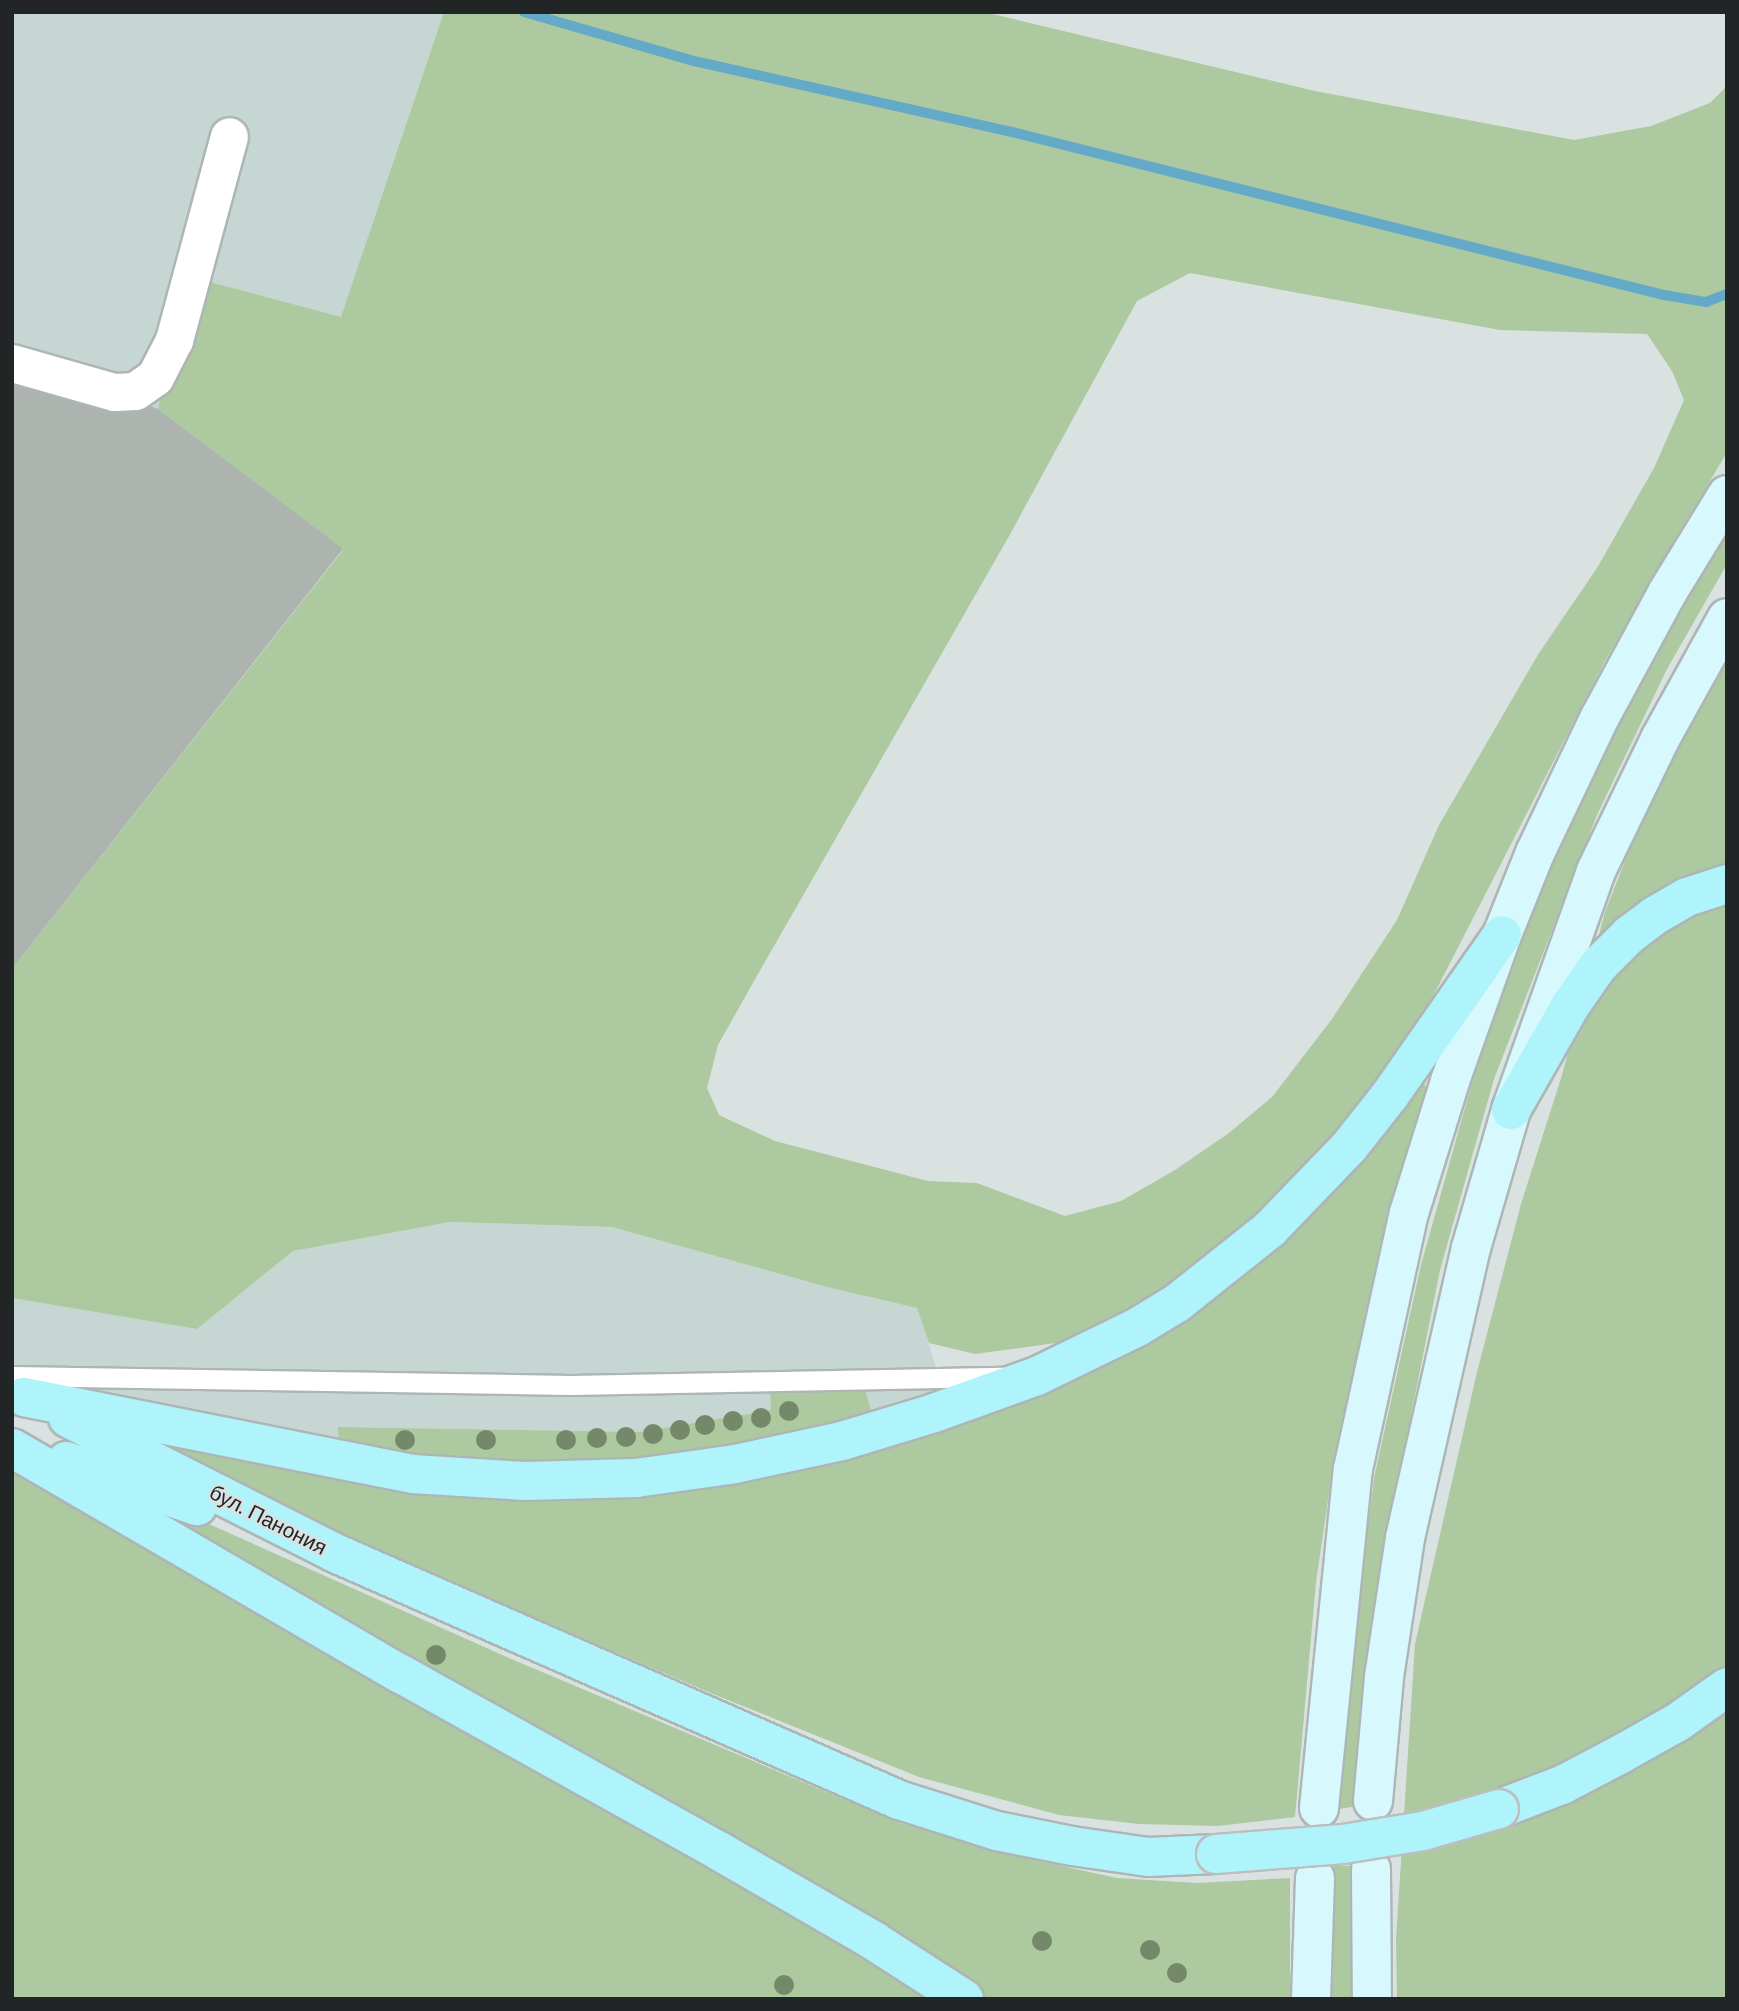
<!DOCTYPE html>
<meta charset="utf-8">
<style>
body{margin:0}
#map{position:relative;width:1739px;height:2011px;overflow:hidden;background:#d9e2e0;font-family:"DM Sans",sans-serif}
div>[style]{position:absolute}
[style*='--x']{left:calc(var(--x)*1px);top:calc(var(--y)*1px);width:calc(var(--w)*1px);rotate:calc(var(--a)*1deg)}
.built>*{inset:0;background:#c6d7d3}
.green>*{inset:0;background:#adc99f;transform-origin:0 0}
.stream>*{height:10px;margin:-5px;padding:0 5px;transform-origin:5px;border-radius:5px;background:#64a9c8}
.building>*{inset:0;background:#adb4b0}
.roads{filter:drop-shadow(2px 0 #aeb6b5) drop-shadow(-2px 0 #aeb6b5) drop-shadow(0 2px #aeb6b5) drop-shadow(0 -2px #aeb6b5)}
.lane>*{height:19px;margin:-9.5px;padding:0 9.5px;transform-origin:9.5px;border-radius:9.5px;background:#fff}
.street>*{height:37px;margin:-18.5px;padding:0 18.5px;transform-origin:18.5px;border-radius:18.5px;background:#fff}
.secondary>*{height:38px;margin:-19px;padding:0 19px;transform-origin:19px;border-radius:19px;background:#d7f9fd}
.primary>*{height:38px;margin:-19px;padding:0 19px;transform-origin:19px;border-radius:19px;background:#aff3fb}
.bridges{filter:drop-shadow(2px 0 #bdbebe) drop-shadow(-2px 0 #bdbebe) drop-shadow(0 2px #bdbebe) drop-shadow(0 -2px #bdbebe)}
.primary-bridge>*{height:38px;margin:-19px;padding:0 19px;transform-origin:19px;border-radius:19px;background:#aff3fb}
.trees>*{width:20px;height:20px;margin:-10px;border-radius:50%;background:#74896a}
span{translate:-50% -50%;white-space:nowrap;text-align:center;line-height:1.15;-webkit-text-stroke:5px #d9e2e0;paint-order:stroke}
.street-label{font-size:21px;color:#222525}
.frame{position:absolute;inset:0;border:14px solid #222525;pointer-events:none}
</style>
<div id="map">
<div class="built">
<div style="clip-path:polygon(12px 12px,444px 12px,341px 318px,191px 277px,158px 409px,12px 363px)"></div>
<div style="clip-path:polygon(450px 1222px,612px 1227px,827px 1287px,918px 1308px,943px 1391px,871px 1410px,864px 1386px,770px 1389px,772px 1410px,639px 1432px,339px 1427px,339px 1442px,12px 1391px,12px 1298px,197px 1329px,293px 1251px)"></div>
</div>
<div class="green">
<div style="clip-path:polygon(evenodd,444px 12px,984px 12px,1315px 91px,1574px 140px,1651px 126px,1710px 103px,1727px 86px,1727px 452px,1605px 661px,1430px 1002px,1397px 1057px,1365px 1101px,1281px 1196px,1163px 1288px,1105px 1323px,1063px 1342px,975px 1354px,929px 1343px,917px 1308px,827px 1287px,612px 1227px,450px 1222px,293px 1251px,197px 1329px,12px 1298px,12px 969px,343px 550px,158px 409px,191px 277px,341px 317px,444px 12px,1190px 273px,1500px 330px,1647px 334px,1672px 371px,1684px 400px,1654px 468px,1597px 568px,1539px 653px,1439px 825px,1397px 920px,1332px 1019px,1272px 1097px,1229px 1133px,1175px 1170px,1121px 1201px,1065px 1216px,977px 1183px,928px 1181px,775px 1141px,719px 1115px,707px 1088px,718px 1045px,754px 981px,1008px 538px,1137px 301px,1190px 273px)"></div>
<div style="clip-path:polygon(1727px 533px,1727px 564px,1667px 669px,1597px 815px,1494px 1079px,1440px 1270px,1397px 1485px,1385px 1557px,1363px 1805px,1340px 1809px,1346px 1711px,1374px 1478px,1421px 1265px,1475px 1072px,1511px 968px,1577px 806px,1651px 662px)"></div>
<div style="clip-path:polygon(1727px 643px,1727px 1999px,1397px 1999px,1396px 1939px,1415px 1644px,1477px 1372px,1521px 1204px,1562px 1075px,1605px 912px,1641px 820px)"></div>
<div style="clip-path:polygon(1423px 1083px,1427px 1088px,1369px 1296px,1331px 1480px,1316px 1582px,1295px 1817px,1218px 1826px,1139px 1824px,1059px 1815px,919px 1777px,713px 1694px,381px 1552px,210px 1474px,163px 1447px,165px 1442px,561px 1496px,1059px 1384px)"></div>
<div style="clip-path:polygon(864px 1386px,871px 1410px,799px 1433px,723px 1449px,648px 1458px,578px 1464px,432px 1458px,339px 1442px,338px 1427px,639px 1432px,771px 1410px,770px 1388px)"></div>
<div style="clip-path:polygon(12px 1450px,695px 1857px,937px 1999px,12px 1999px)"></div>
<div style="clip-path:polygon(156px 1511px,182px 1512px,509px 1658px,900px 1823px,1012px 1855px,1117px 1878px,1197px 1883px,1290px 1878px,1290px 1999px,985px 1999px,933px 1961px)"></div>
<div style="left:1357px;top:1866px;width:133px;height:23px;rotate:91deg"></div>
</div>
<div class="stream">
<div style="--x:524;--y:12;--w:177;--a:16.1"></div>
<div style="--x:694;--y:61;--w:334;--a:12.6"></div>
<div style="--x:1020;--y:134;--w:664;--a:14.04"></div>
<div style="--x:1664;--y:295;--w:43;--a:9.5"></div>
<div style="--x:1706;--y:302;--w:22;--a:-21"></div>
</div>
<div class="building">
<div style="clip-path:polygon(12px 363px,114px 392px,158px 409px,343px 549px,12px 969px)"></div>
</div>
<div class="roads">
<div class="lane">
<div style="--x:12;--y:1376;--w:559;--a:0.92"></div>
<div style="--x:571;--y:1385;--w:433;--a:-1.1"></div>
</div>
<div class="street">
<div style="--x:12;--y:363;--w:106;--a:15.9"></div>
<div style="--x:114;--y:392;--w:21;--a:-3"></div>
<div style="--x:135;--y:391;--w:24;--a:-35"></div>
<div style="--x:155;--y:377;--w:42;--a:-62.8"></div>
<div style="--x:174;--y:340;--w:211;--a:-74.9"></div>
</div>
<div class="secondary">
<div style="--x:1373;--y:1801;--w:124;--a:-84.9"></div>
<div style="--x:1384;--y:1677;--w:141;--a:-81.4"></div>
<div style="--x:1405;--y:1538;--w:297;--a:-77.2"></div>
<div style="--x:1471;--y:1248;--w:144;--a:-73.8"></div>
<div style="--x:1511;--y:1110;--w:254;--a:-70.4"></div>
<div style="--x:1596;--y:871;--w:147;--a:-64.1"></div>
<div style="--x:1660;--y:739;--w:138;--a:-61"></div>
<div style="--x:1319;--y:1808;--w:341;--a:-84.3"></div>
<div style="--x:1353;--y:1469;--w:262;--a:-77.7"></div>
<div style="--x:1409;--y:1213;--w:138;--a:-72.7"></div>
<div style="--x:1450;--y:1081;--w:155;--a:-70.4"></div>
<div style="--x:1502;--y:935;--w:88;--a:-68.1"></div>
<div style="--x:1535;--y:853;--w:151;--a:-64.5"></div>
<div style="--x:1600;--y:717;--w:141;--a:-61.6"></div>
<div style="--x:1667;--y:593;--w:115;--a:-58.5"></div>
<div style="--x:1371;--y:1869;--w:130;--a:89.6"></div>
<div style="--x:1311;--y:1999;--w:121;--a:-88.1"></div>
</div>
<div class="primary">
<div style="--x:1511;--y:1110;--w:121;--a:-60.3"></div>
<div style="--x:1571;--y:1005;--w:47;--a:-55.3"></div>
<div style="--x:1598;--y:966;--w:44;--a:-45"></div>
<div style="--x:1629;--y:935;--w:31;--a:-37"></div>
<div style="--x:1654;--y:916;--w:38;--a:-30"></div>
<div style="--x:1687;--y:897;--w:42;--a:-18"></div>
<div style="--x:24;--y:1397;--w:397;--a:11.2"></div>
<div style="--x:413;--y:1474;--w:112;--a:3.6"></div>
<div style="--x:525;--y:1481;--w:111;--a:-1.5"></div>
<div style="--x:636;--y:1478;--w:100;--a:-8"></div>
<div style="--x:735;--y:1464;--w:109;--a:-12.1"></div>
<div style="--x:842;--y:1441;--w:96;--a:-16.9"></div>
<div style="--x:934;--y:1413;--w:109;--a:-19.8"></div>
<div style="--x:1037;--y:1376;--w:110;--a:-25.9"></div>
<div style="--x:1136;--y:1328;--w:48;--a:-31.4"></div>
<div style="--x:1177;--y:1303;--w:119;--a:-38.5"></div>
<div style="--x:1270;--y:1229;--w:114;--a:-46.1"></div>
<div style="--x:1349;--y:1147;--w:66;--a:-51.7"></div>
<div style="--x:1390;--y:1095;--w:195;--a:-55"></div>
<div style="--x:68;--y:1418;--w:299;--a:26.8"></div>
<div style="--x:335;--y:1553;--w:616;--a:23.65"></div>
<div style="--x:899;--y:1800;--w:103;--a:17.6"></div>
<div style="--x:997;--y:1831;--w:76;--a:11.3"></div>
<div style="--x:1072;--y:1846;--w:77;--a:8.2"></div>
<div style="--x:1148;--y:1857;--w:68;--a:-2.5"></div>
<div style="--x:12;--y:1448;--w:450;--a:30.2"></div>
<div style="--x:401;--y:1674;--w:364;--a:29.1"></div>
<div style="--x:719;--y:1851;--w:179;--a:30.1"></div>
<div style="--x:874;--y:1941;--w:107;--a:32.8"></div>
<div style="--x:66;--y:1461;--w:139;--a:19"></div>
<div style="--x:1499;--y:1809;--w:67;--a:-20.9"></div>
<div style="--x:1562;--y:1785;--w:67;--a:-27.7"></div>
<div style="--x:1621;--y:1754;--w:65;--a:-29.3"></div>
<div style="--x:1678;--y:1722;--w:60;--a:-35.5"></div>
</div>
</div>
<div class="bridges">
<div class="primary-bridge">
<div style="--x:1216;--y:1854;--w:127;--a:-4.5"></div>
<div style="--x:1343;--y:1844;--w:81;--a:-9.2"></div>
<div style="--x:1423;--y:1831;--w:79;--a:-16.1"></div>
</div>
</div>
<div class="trees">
<div style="left:789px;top:1411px"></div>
<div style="left:761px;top:1418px"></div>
<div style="left:733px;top:1421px"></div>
<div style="left:705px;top:1425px"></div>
<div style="left:680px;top:1430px"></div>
<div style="left:653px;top:1434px"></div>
<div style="left:626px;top:1437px"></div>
<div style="left:597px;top:1438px"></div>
<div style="left:405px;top:1440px"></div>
<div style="left:486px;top:1440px"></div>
<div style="left:566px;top:1440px"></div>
<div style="left:436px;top:1655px"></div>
<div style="left:1042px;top:1941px"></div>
<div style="left:1150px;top:1950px"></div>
<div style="left:1177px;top:1973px"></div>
<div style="left:784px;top:1985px"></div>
</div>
<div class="street-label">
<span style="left:268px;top:1520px;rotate:27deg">бул. Панония</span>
</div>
<div class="frame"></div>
</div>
